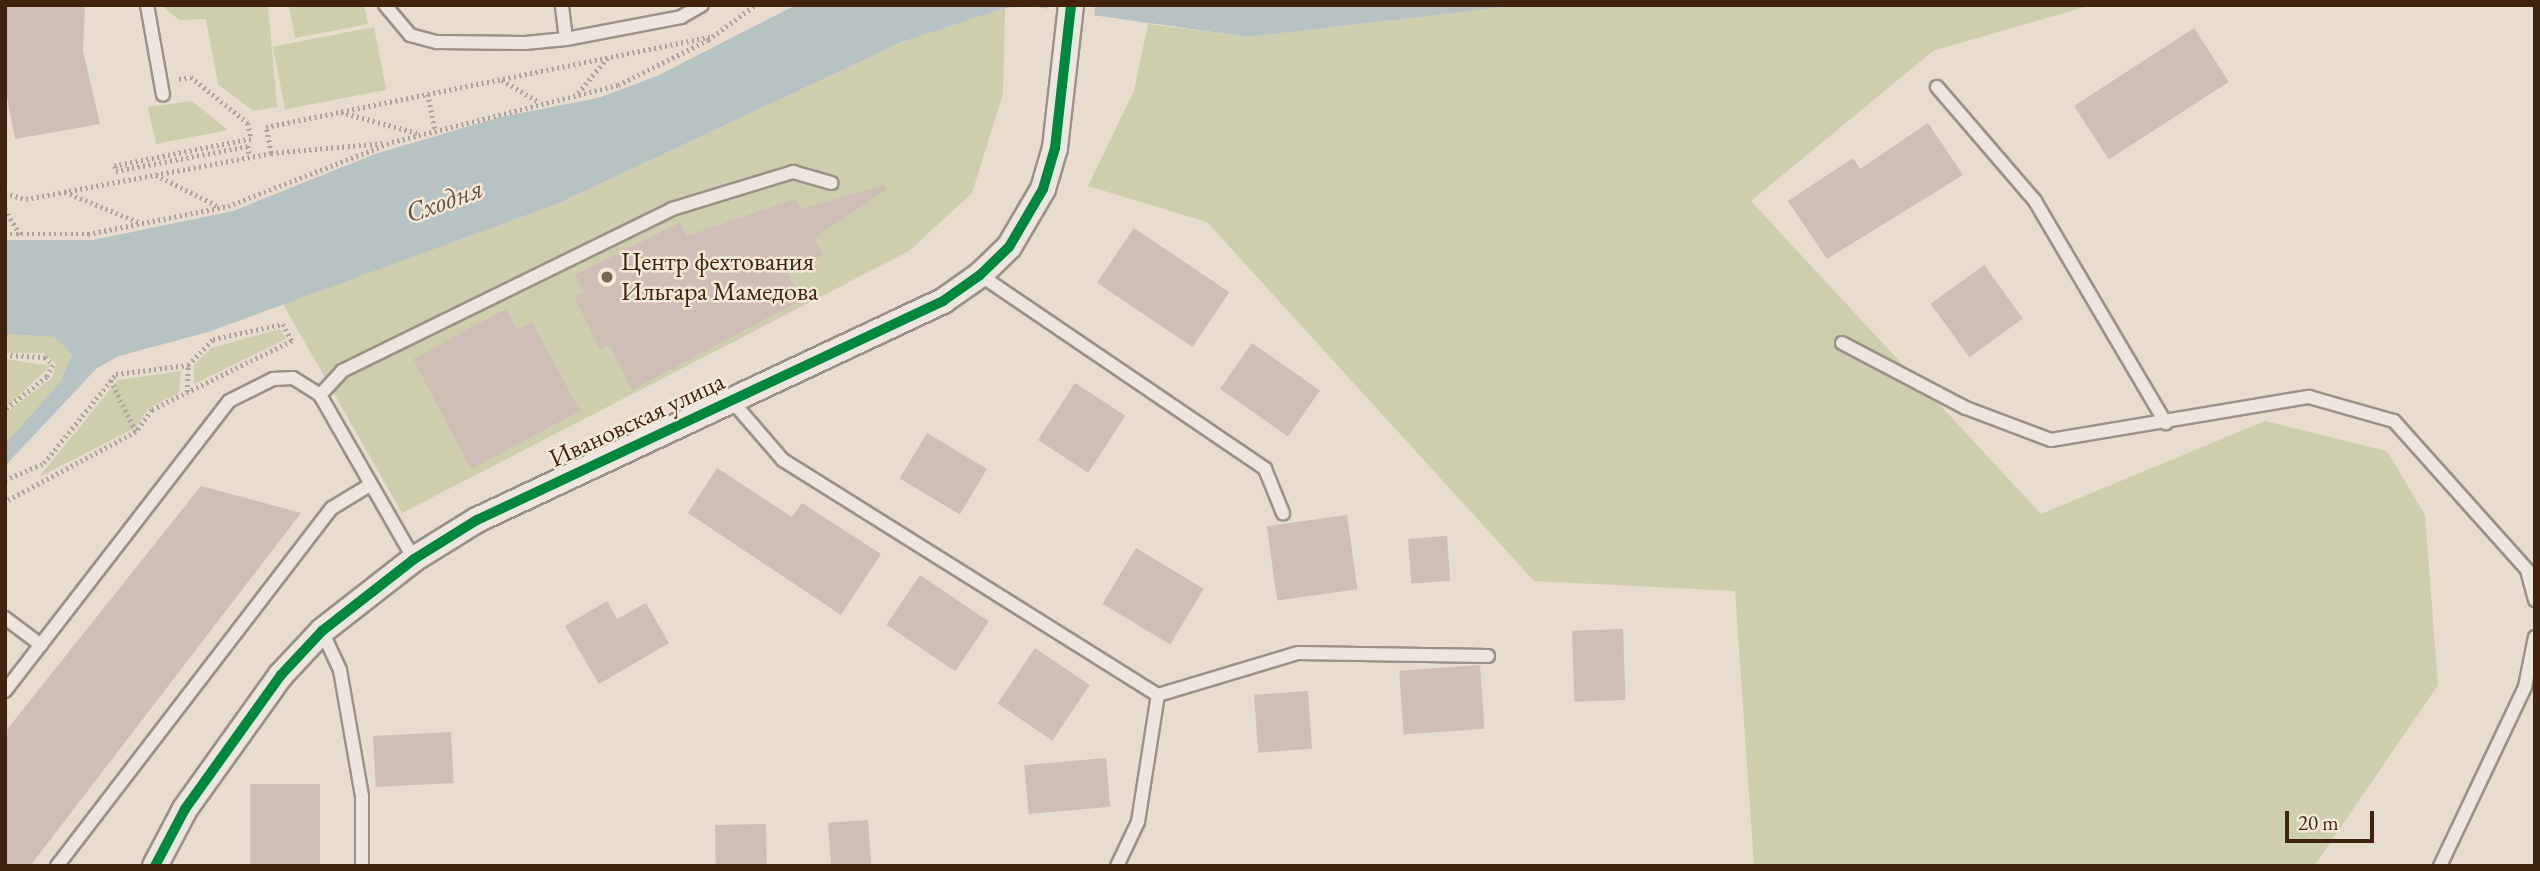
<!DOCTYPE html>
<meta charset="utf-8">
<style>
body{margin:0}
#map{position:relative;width:2540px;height:871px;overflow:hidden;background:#e7dccd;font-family:"EB Garamond",serif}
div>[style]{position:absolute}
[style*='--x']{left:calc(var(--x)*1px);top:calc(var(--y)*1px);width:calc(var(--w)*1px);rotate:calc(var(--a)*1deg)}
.green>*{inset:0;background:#cecdae;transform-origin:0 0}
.water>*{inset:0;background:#b7c3c3}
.pier>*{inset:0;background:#e7dccd}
.building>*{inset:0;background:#d0bdb5;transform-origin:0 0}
.path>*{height:4.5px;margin-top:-2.25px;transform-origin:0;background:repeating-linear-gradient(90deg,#aca49c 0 2px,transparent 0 5.5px)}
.roads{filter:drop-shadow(2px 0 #9b9186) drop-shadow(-2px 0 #9b9186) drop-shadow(0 2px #9b9186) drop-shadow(0 -2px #9b9186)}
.lane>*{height:12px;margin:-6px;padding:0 6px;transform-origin:6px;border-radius:6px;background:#ece6de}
.street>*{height:24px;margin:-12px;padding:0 12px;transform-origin:12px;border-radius:12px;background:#ece6de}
.cycleway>*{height:10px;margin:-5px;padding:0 5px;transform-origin:5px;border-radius:5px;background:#00873e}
.dots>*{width:19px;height:19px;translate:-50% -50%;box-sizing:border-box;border:4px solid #f7e9d7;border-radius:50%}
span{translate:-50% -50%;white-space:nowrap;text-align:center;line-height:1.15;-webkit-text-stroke:5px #f7e9d7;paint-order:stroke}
.poi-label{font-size:26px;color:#3f230f}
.left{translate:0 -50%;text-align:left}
.street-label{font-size:26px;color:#3f230f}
.water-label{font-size:28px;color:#5d5044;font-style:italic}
.frame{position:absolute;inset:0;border:7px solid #3f230f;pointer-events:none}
.scale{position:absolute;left:2285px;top:811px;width:89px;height:32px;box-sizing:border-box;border:4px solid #3f230f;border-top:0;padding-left:9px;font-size:21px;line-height:24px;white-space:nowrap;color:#3f230f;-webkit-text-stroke:5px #f7e9d7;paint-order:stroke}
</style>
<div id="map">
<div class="green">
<div style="clip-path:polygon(161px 5px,268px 5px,277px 107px,253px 111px,218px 84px,206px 19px,179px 20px)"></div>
<div style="clip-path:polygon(289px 5px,364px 5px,368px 24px,295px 38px)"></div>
<div style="clip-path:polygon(1522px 5px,2091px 5px,1933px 51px,1751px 201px,2041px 514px,2265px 421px,2387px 451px,2425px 515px,2438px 685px,2314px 866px,1754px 866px,1735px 591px,1534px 581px,1207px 222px,1088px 186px,1134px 91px,1148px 24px,1248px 37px)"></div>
<div style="clip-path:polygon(1005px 8px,1003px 94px,972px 193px,909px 251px,402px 513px,283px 304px,557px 204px,902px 42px)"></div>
<div style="left:374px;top:27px;width:64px;height:103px;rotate:79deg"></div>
<div style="clip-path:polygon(192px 101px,228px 130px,156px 144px,148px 107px)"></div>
<div style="clip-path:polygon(280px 329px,286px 339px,194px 384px,194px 365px,211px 348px)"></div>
<div style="clip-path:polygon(5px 334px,54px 337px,72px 353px,60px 382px,5px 444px,5px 413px,52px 378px,56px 364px,43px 353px,5px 353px)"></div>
<div style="clip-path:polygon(5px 359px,50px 366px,7px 407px,5px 407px)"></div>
<div style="clip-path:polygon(181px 371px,179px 393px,150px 407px,135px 428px,39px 477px,118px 380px)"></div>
</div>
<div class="water">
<div style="clip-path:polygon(796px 5px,1522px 5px,1248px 37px,1029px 6px,1005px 8px,902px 42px,557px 204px,208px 332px,119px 356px,97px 368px,5px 466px,5px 444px,60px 382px,72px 354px,54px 337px,5px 334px,5px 240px,93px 240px,233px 211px,375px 154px,500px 117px,598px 98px,657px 76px)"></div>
</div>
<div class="pier">
<div style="clip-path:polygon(1048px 5px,1095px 5px,1094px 19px,1047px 12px)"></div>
</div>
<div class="building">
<div style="clip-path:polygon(5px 5px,85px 5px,83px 51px,100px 124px,15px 139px,5px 87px)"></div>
<div style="left:2194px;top:28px;width:64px;height:143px;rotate:57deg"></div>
<div style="clip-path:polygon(1928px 123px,1963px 175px,1827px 259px,1788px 201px,1853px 158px,1860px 169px)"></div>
<div style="clip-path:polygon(884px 185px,886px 190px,814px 238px,823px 255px,787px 272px,801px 300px,632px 390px,610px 345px,600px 350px,574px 296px,583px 292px,575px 275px,680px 223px,687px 236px,795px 199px,801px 209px)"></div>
<div style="left:1134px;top:228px;width:115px;height:66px;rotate:34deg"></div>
<div style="left:1984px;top:265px;width:66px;height:66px;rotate:54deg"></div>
<div style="clip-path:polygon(506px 309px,517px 330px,532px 322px,580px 411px,471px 469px,413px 359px)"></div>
<div style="left:1252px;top:343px;width:83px;height:56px;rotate:35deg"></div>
<div style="left:1075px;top:383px;width:60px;height:68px;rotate:33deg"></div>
<div style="left:927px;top:433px;width:70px;height:53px;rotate:31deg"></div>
<div style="clip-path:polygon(717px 468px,792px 517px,802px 503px,881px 554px,841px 615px,688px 513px)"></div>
<div style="clip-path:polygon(201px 486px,301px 513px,30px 866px,5px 866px,5px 732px)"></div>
<div style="left:1347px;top:515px;width:75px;height:81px;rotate:82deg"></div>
<div style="left:1447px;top:536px;width:45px;height:39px;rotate:86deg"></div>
<div style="left:1136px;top:548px;width:79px;height:65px;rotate:31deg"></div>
<div style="left:920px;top:575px;width:83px;height:60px;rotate:34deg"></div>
<div style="clip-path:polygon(607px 601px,617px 619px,646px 603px,669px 643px,599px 684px,565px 626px)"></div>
<div style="left:1623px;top:629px;width:71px;height:51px;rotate:88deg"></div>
<div style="left:1035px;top:648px;width:66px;height:67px;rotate:34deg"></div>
<div style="left:1480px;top:665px;width:64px;height:81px;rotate:86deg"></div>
<div style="left:1308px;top:691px;width:58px;height:54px;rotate:86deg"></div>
<div style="left:451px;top:732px;width:51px;height:78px;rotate:87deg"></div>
<div style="left:1106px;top:758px;width:49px;height:82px;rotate:85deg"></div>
<div style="left:250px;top:784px;width:70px;height:82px"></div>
<div style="left:868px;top:820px;width:46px;height:40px;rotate:86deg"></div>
<div style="left:766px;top:824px;width:42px;height:51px;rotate:89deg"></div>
</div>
<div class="path">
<div style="--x:179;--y:79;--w:12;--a:-9"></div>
<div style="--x:191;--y:77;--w:73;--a:38.9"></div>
<div style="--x:248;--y:123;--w:16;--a:79"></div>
<div style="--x:251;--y:139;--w:139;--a:168.8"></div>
<div style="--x:115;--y:166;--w:5;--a:79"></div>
<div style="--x:116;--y:171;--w:134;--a:-10.7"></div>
<div style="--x:248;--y:146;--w:11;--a:80"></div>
<div style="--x:502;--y:80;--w:43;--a:30.7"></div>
<div style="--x:578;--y:93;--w:47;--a:-50.2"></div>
<div style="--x:428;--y:94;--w:36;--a:79"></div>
<div style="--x:341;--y:112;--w:79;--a:15.4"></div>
<div style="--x:271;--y:153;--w:26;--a:-101"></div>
<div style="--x:266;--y:127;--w:453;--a:-11.5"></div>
<div style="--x:156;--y:175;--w:72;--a:26.6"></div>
<div style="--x:65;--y:192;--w:82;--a:22.2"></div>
<div style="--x:5;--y:193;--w:22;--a:16"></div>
<div style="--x:26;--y:199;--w:249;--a:-10.6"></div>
<div style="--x:271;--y:153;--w:113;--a:-5.1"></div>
<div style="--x:5;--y:209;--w:31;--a:59"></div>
<div style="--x:5;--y:234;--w:83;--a:0"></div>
<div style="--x:88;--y:234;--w:143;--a:-11.3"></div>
<div style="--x:228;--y:206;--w:176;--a:-21.3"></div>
<div style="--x:392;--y:142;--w:233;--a:-14.2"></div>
<div style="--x:618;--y:85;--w:101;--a:-26.6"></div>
<div style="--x:708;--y:40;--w:59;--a:-36.7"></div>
<div style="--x:5;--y:355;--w:40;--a:2.9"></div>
<div style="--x:45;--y:357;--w:11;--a:45"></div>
<div style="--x:53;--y:365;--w:13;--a:117"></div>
<div style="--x:47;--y:377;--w:53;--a:141.8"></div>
<div style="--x:111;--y:380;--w:58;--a:64.3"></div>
<div style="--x:187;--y:392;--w:27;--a:-88"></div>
<div style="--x:5;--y:480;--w:43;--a:-23.6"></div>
<div style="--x:44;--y:463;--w:114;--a:-51"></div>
<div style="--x:116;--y:374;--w:73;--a:-7.1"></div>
<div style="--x:188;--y:365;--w:36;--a:-46"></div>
<div style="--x:213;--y:339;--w:72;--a:-12.1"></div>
<div style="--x:283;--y:324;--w:19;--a:62"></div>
<div style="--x:292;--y:341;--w:156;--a:153.8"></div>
<div style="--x:152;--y:410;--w:27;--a:126"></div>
<div style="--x:136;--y:432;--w:149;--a:151.9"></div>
</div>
<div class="roads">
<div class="lane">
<div style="--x:147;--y:5;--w:91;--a:79.9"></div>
<div style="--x:385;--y:5;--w:39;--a:50"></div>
<div style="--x:410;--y:35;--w:28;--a:15"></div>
<div style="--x:437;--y:42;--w:88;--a:0.7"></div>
<div style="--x:525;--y:43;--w:41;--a:-5.6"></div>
<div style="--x:566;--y:39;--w:34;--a:-97"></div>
<div style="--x:566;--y:39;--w:117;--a:-10.8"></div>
<div style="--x:681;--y:17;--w:24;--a:-30"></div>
<div style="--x:1937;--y:87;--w:150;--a:49.3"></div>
<div style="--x:2035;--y:201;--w:258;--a:59.5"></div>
<div style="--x:980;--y:275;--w:345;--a:34.2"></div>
<div style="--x:1265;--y:469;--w:48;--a:67.8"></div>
<div style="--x:1842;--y:343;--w:140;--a:27.7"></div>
<div style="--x:1966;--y:408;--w:91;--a:20.6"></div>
<div style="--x:2051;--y:440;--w:262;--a:-9.5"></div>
<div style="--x:2309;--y:397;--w:88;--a:15.8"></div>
<div style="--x:2394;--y:421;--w:200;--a:48.2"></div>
<div style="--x:2527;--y:570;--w:31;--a:75"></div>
<div style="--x:320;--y:395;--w:33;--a:-47"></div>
<div style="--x:342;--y:371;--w:368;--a:-26.1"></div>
<div style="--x:672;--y:209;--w:127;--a:-17"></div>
<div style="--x:793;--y:172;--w:40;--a:16"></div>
<div style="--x:732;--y:401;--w:78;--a:49.2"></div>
<div style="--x:783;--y:460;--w:443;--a:32.1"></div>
<div style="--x:5;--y:618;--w:45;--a:36.9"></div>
<div style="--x:322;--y:631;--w:43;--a:65.2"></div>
<div style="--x:340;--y:670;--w:128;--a:80.1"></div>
<div style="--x:362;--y:796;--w:70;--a:90"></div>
<div style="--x:5;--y:691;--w:366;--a:-52.3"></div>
<div style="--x:229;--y:401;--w:49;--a:-26.6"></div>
<div style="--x:273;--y:379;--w:20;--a:-3"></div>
<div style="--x:293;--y:378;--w:32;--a:32"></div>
<div style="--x:320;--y:395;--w:189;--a:60.2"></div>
<div style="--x:57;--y:866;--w:451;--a:-52.5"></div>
<div style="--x:332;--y:508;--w:44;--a:-31.2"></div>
<div style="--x:1117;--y:866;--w:49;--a:-64.5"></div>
<div style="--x:1138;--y:822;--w:129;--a:-81.1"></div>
<div style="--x:1158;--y:695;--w:146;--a:-16.7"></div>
<div style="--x:1298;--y:653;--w:190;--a:0.9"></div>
<div style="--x:2440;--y:866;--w:198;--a:-64.6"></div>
<div style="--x:2525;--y:687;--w:51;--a:-78.7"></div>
</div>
<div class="street">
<div style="--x:155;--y:866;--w:64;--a:-62.2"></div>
<div style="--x:185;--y:809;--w:165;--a:-54.4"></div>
<div style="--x:281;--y:675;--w:60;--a:-47"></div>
<div style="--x:322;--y:631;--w:117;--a:-38"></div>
<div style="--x:414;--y:559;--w:74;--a:-31.8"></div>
<div style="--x:477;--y:520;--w:515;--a:-25.17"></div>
<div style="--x:943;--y:301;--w:45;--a:-35.1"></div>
<div style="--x:980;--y:275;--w:40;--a:-44"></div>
<div style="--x:1009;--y:247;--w:67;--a:-59.6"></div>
<div style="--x:1043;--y:189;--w:43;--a:-73.7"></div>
<div style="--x:1055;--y:148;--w:144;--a:-83.6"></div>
</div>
</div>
<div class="cycleway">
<div style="--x:155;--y:866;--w:64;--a:-62.2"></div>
<div style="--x:185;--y:809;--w:165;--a:-54.4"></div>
<div style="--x:281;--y:675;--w:60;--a:-47"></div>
<div style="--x:322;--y:631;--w:117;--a:-38"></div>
<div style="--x:414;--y:559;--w:74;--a:-31.8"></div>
<div style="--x:477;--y:520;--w:515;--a:-25.17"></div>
<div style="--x:943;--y:301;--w:45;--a:-35.1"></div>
<div style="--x:980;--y:275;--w:40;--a:-44"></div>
<div style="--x:1009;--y:247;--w:67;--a:-59.6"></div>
<div style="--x:1043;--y:189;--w:43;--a:-73.7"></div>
<div style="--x:1055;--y:148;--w:144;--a:-83.6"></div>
</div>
<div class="dots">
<div style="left:607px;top:277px;background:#7a6452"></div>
</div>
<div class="poi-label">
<span class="left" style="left:621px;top:277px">Центр фехтования<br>Ильгара Мамедова</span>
</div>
<div class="street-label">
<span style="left:637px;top:420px;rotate:-25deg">Ивановская улица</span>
</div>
<div class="water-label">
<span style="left:444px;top:200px;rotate:-20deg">Сходня</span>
</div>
<div class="frame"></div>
<div class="scale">20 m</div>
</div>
